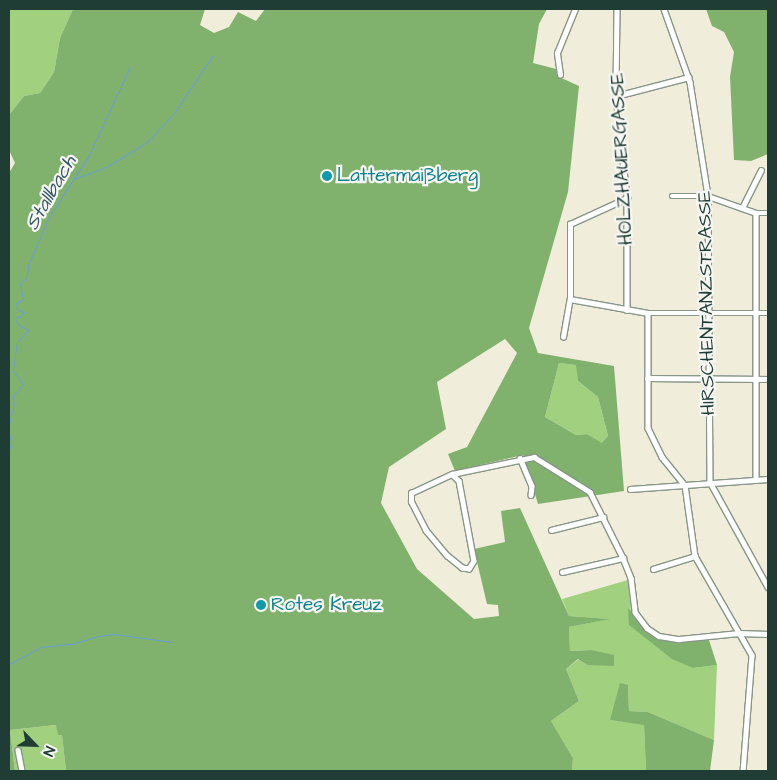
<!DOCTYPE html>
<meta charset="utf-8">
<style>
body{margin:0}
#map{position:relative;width:777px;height:780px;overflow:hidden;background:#f0eddb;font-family:"Architects Daughter",sans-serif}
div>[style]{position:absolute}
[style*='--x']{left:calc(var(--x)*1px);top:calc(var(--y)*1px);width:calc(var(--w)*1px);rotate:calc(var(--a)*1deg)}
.green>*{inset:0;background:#a1d07f}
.forest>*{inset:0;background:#80b26e}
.stream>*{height:1px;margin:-0.5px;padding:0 0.5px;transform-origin:0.5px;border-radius:0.5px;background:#6b9ed6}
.roads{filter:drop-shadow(1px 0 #889588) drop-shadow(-1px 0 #889588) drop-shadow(0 1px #889588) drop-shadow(0 -1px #889588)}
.street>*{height:4.5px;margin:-2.25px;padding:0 2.25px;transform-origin:2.25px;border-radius:2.25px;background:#fff}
.dots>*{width:14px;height:14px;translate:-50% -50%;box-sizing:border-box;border:2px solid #f6f6f2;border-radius:50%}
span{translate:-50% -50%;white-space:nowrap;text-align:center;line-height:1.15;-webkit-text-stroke:4.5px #f6f6f2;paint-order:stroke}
.street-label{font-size:19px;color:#1f3d34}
.culture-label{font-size:19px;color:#0d838f}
.left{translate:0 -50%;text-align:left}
.water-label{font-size:20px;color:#365a65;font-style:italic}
.frame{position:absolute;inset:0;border:10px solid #1f3d34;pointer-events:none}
.north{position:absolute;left:10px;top:720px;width:50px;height:50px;-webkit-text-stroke:4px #f6f6f2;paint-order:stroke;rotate:114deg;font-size:14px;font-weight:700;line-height:20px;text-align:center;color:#1f3d34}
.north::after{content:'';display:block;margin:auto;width:18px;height:22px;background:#1f3d34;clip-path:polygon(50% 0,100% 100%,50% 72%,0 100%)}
</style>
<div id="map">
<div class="green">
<div style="clip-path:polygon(9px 9px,73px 9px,60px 38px,54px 72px,40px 93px,24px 96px,9px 115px)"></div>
<div style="clip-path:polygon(559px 363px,577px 365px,578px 381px,598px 397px,608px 436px,602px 444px,587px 434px,576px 435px,545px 417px)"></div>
<div style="clip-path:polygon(628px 580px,631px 609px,629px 608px,693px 668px,717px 665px,714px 740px,648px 712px,629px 711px,628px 685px,610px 720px,644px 724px,646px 771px,572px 771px,573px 758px,551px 721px,579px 701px,566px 669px,591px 650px,570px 651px,569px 627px,608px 619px,569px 616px,562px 599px)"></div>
<div style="clip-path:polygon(57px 725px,62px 735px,66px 771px,15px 771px,10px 730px)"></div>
</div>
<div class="forest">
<div style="clip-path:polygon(evenodd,73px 9px,205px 9px,200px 25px,214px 33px,229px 27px,238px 12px,256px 21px,265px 9px,547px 9px,539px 24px,533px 63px,556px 69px,557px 76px,579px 86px,568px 192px,529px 328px,538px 353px,614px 366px,624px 491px,538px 504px,523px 455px,455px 471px,448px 454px,467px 447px,517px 353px,505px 339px,437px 382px,446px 429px,389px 467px,381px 503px,417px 569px,474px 619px,499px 616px,498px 605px,487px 604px,474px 549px,505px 542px,501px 511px,520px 508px,569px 616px,610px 619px,569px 627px,570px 651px,591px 650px,614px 655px,614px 666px,588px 665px,578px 659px,566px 669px,579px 701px,551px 721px,573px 758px,572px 771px,66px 771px,62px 735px,58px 735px,56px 725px,10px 730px,15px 771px,9px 771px,9px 173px,15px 163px,9px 150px,9px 115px,24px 96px,40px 93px,54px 72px,60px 38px,73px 9px,559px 363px,576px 365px,578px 381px,598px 397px,608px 436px,602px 443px,587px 434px,576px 435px,545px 417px,559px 363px)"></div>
<div style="clip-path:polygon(706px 9px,768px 9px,768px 154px,751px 161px,734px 160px,730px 77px,734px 52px,724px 32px,712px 26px)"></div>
<div style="clip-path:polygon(628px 608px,646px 629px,657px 636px,676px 641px,709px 640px,717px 665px,693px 668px,672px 659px,629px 625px)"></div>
<div style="clip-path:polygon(620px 683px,628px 685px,629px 711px,648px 712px,714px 740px,710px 771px,646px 771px,644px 725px,610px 720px)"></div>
</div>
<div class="stream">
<div style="--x:74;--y:179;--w:36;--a:-21"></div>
<div style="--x:108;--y:166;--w:46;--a:-31.6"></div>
<div style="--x:147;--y:142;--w:40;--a:-47"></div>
<div style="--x:174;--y:113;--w:70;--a:-56.1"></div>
<div style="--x:9;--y:424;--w:21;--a:-76"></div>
<div style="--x:14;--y:404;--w:7;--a:-106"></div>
<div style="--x:12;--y:397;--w:17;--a:-50"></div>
<div style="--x:23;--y:384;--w:17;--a:-126"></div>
<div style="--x:13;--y:370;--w:28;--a:-82"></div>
<div style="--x:17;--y:342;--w:16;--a:-47"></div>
<div style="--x:28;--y:330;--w:10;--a:-151"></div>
<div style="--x:19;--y:325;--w:7;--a:-124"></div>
<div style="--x:15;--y:319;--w:11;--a:-34"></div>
<div style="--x:24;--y:313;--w:8;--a:-150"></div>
<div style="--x:17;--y:309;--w:6;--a:-99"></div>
<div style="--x:16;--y:303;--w:8;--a:-30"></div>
<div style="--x:23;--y:299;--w:15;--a:-101"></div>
<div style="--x:20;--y:284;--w:10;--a:-45"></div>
<div style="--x:27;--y:277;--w:12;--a:-85"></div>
<div style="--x:28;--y:265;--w:52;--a:-66.4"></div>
<div style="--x:49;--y:217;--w:72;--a:-57"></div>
<div style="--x:88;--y:157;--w:99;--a:-65"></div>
<div style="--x:9;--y:433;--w:9;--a:77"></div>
<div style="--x:11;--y:442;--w:9;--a:103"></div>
<div style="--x:9;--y:664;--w:36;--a:-28"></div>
<div style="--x:41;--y:647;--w:31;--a:-6"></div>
<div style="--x:72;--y:644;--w:28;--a:-17"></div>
<div style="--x:99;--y:636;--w:15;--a:-8"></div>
<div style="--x:114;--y:634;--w:59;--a:7.9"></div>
</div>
<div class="roads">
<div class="street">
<div style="--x:617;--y:9;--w:87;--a:90.7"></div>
<div style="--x:616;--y:96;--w:103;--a:83.8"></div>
<div style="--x:627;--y:198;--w:112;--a:90"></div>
<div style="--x:664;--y:9;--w:77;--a:70.4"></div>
<div style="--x:690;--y:82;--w:115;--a:81"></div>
<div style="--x:708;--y:196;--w:286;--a:89.6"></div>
<div style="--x:710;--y:482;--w:120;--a:61.1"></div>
<div style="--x:560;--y:75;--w:22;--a:-98"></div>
<div style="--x:557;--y:53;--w:48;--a:-67.8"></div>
<div style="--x:616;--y:96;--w:75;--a:-14.6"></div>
<div style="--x:672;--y:196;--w:36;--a:0"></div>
<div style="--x:708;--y:196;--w:51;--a:19.5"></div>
<div style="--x:756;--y:213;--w:12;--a:0"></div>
<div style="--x:742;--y:208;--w:42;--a:-63.4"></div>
<div style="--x:756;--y:213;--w:267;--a:90"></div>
<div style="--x:570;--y:299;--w:79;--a:10.2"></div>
<div style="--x:648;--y:313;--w:120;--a:0"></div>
<div style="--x:648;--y:313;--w:115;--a:90"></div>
<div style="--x:648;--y:428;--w:32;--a:64"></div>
<div style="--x:662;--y:457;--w:36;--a:51"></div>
<div style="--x:685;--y:485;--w:72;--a:82"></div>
<div style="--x:695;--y:556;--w:114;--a:60.1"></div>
<div style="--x:752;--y:655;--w:116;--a:94.4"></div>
<div style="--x:563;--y:337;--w:39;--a:-80"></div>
<div style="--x:570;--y:299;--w:75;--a:-90"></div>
<div style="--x:570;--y:224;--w:63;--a:-24.5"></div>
<div style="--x:647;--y:378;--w:121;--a:0.5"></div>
<div style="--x:520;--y:458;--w:30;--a:67"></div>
<div style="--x:532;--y:486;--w:9;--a:96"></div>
<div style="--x:452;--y:474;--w:10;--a:45"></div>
<div style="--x:459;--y:481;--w:81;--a:79.4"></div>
<div style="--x:474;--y:561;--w:9;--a:122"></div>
<div style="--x:469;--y:569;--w:7;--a:-172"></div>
<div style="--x:462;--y:568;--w:19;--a:-141"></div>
<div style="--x:447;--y:556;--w:33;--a:-130"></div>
<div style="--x:426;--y:531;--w:33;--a:-117"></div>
<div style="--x:411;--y:502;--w:9;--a:-90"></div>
<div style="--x:411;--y:493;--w:45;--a:-24.9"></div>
<div style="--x:452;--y:474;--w:84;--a:-11.7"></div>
<div style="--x:534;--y:457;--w:66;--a:32"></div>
<div style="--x:590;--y:492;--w:74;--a:63.4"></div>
<div style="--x:623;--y:558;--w:22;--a:68"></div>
<div style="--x:631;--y:578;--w:34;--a:83"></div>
<div style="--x:635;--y:612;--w:20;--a:53"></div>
<div style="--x:647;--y:628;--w:14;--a:34"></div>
<div style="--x:659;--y:636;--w:20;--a:9"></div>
<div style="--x:679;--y:639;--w:60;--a:-5.7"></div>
<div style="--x:739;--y:633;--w:29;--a:2"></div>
<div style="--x:630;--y:489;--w:138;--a:-4.1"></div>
<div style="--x:551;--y:530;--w:54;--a:-14"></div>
<div style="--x:653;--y:569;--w:44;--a:-17.2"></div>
<div style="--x:562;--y:572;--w:63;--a:-12.9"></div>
<div style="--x:18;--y:750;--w:21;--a:79"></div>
</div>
</div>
<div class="dots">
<div style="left:327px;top:176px;background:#0f9aa8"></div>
<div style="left:261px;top:605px;background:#0f9aa8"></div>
</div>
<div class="street-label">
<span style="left:622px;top:159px;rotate:-93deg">HOLZHAUERGASSE</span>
<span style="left:707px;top:303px;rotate:-91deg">HIRSCHENTANZSTRASSE</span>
</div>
<div class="culture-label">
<span class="left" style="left:337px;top:176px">Lattermaißberg</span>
<span class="left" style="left:271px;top:605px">Rotes Kreuz</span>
</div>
<div class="water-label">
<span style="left:51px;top:193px;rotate:-60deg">Stallbach</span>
</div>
<div class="frame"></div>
<div class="north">N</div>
</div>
